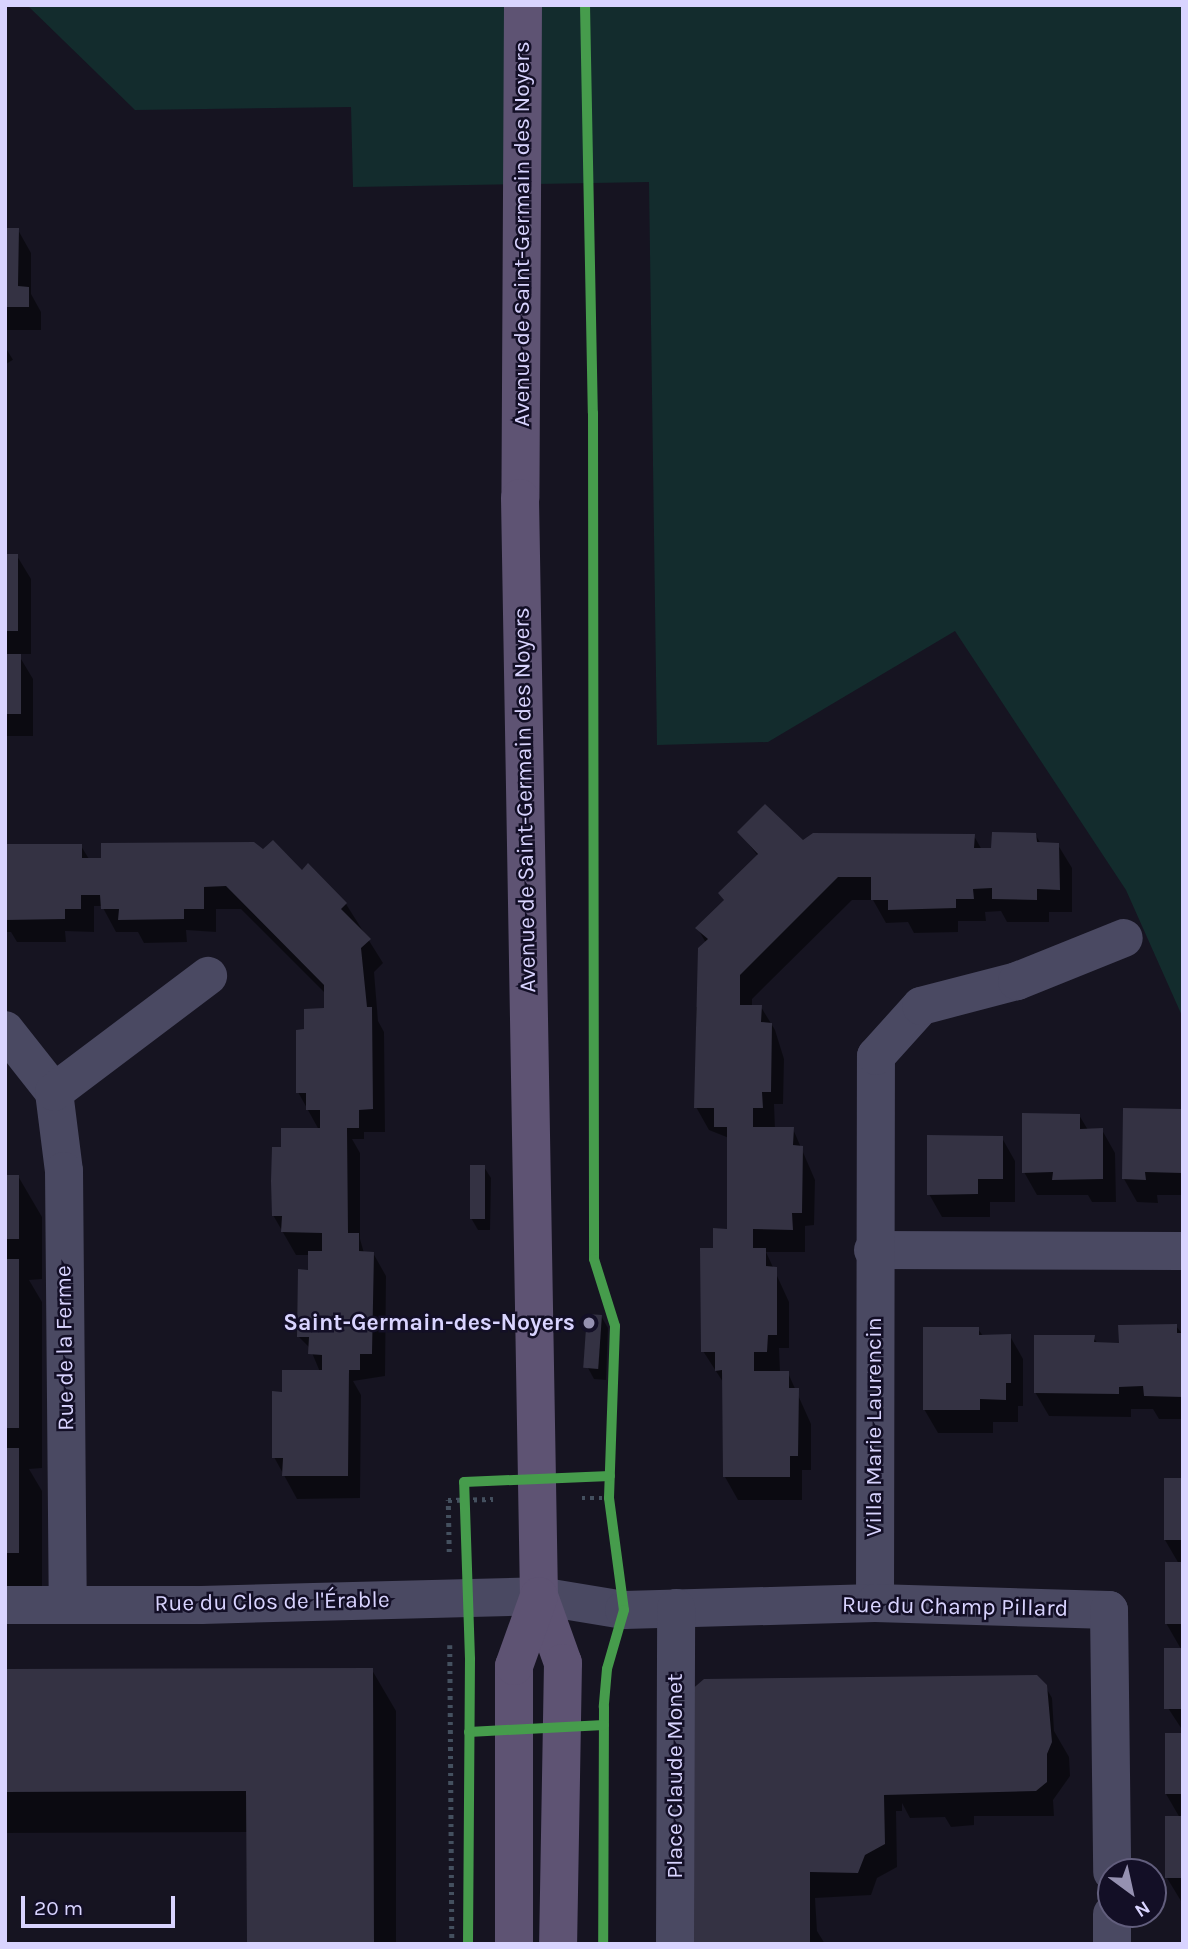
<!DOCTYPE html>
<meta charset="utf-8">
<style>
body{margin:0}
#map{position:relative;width:1188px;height:1949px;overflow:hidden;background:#161421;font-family:Karla,sans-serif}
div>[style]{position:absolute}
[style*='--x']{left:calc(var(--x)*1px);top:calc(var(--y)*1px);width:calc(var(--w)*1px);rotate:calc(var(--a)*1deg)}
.green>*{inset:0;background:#132c2d}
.shadow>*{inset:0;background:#0007;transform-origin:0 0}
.building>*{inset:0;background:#343243;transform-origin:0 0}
.path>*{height:4.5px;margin-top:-2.25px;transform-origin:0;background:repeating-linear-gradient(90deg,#44505f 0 3.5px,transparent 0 8.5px)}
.minor>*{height:38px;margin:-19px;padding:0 19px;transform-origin:19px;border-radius:19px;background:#4a4962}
.major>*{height:38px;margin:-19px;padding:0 19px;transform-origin:19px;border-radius:19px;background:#5e5373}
.cycleway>*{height:10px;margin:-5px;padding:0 5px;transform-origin:5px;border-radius:5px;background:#469c4c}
.dots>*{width:19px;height:19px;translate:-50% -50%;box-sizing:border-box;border:4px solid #130f26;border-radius:50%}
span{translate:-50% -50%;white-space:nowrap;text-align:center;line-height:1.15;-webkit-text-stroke:5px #130f26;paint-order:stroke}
.street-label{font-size:23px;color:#d9d4ff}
.poi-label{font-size:23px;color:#d9d4ff;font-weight:700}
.right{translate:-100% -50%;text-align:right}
.frame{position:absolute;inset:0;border:7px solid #d9d4ff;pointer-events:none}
.north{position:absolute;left:1097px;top:1858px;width:70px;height:70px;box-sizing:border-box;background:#130f26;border:2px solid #625e7d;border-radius:50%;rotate:147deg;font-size:19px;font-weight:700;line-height:28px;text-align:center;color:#d9d4ff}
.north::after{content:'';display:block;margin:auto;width:24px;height:32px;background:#9591b1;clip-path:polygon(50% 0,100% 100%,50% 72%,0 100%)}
.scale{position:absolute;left:21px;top:1896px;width:154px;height:32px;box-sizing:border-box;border:4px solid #d9d4ff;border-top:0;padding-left:9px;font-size:21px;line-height:24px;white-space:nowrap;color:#d9d4ff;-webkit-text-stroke:5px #130f26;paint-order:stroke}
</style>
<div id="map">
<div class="green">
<div style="clip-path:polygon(27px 5px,1183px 5px,1183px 1018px,1126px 890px,955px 631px,768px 742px,657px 745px,649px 182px,353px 187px,351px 107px,135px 110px)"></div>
</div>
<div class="shadow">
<div style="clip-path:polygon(5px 230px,18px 230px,31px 253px,31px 294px,41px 312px,41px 330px,5px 330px)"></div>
<div style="left:5px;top:347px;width:15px;height:167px;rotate:58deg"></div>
<div style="clip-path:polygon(5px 556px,17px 556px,31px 579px,31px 654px,18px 654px,33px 679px,33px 736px,5px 736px)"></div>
<div style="clip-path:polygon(739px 832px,803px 843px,974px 836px,982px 850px,993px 850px,1035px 834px,1041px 844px,1058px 845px,1072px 868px,1072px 912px,1049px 912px,1049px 922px,1007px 922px,1001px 911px,985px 912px,986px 921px,958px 921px,958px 932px,914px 933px,908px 922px,886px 923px,873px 900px,852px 900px,752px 999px,752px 1007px,761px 1007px,775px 1030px,784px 1059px,783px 1104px,774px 1104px,775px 1129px,793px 1129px,815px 1180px,814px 1225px,805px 1226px,805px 1252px,766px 1252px,789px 1302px,789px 1348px,779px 1348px,780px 1372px,788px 1373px,811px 1424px,811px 1470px,802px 1470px,802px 1500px,738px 1500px,725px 1477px,723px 1382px,703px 1351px,716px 1250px,729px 1230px,729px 1138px,709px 1130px,696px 1107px,696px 1007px,702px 1007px,706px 943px,698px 929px,725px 901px,720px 894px,758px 856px)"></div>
<div style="clip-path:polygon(5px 846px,81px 846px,89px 859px,303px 873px,346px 904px,383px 963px,374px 972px,378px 1021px,384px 1032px,385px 1132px,364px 1132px,364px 1139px,352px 1139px,360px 1153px,360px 1239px,364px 1253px,373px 1253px,386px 1276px,385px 1376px,353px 1381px,361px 1395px,360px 1498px,297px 1499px,274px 1457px,281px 1394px,320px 1372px,310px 1348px,299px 1337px,310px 1255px,296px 1255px,273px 1215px,281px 1149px,319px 1130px,298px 1092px,303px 1031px,326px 1010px,326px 994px,241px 909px,216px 909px,216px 932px,186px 930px,187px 942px,144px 943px,138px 932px,116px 932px,102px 906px,94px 906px,94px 932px,65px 931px,66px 942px,17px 942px,11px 932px,5px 932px)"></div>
<div style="clip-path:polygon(1183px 1113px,1183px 1195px,1157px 1195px,1158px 1203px,1137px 1202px,1124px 1179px)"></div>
<div style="clip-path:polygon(1079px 1115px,1088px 1130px,1102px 1130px,1115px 1153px,1116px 1202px,1092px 1202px,1088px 1195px,1037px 1195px,1024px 1172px)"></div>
<div style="clip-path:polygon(1002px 1138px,1015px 1161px,1015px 1202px,990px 1202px,990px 1217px,942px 1217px,929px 1194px)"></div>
<div style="clip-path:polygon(484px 1167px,491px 1178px,490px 1230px,478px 1230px,471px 1218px)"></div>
<div style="clip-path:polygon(5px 1176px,18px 1176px,42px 1217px,42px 1279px,29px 1280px,42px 1302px,42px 1468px,29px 1469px,42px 1491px,42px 1594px,5px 1594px)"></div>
<div style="clip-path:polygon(601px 1316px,608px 1328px,606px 1380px,594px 1379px,588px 1368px)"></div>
<div style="clip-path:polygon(1176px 1326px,1183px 1335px,1183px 1419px,1159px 1419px,1153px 1409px,1131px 1409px,1131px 1417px,1049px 1416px,1035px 1392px,1093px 1337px,1098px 1344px,1120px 1345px)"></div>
<div style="clip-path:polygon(978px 1329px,983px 1336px,1010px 1336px,1023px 1359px,1023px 1406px,1018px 1406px,1018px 1422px,993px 1422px,993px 1433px,938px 1433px,924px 1409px)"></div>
<div style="clip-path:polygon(1183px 1480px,1183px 1731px,1168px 1708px,1181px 1649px,1166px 1623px,1179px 1564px,1165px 1540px)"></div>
<div style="clip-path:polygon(5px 1670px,372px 1670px,396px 1711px,396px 1944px,248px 1944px,248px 1832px,5px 1833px)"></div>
<div style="clip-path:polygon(1045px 1686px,1052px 1698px,1054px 1731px,1069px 1757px,1070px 1776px,1053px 1800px,1054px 1816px,974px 1816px,974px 1825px,951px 1827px,945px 1817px,910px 1818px,902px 1803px,902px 1811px,896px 1811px,897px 1867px,877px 1878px,871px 1895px,815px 1898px,817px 1931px,825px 1944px,692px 1944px,692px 1795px)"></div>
<div style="clip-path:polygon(1183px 1735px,1183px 1901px,1181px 1901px,1167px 1878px,1180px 1818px,1166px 1794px)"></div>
</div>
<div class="building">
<div style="clip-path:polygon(5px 228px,19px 228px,18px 286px,29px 287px,29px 307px,5px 307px)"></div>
<div style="left:5px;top:554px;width:13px;height:77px"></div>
<div style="left:5px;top:654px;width:16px;height:60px"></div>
<div style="clip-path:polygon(765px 804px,803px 840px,813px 833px,975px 834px,974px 848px,991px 848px,992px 832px,1036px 833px,1037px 842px,1059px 843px,1060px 890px,1037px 889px,1037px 900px,992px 899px,992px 888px,973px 889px,974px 899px,956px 899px,956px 908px,888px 910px,888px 900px,871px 900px,871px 877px,838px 877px,740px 975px,740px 1005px,762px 1005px,761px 1022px,772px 1023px,771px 1092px,762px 1092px,763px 1108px,753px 1108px,753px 1127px,794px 1127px,793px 1145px,803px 1146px,802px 1213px,792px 1213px,793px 1230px,753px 1229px,753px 1248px,766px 1248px,766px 1266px,777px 1267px,777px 1335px,768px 1335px,767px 1352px,754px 1352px,754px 1371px,789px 1371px,789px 1388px,799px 1388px,798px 1456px,790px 1456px,790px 1477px,723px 1477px,722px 1370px,715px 1371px,715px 1352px,701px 1352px,700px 1248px,713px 1248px,713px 1228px,727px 1229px,727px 1127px,714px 1127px,714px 1108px,694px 1108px,698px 948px,708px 939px,695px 928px,724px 900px,718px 893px,758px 854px,737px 832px)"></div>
<div style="clip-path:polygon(273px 840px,302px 870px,308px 863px,347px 903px,341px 909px,371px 939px,361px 948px,367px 1007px,372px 1007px,373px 1109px,359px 1110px,359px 1128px,347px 1128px,348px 1233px,359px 1233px,359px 1251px,374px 1252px,372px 1354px,360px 1354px,360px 1370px,349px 1370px,348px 1476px,282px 1476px,283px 1458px,272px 1458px,272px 1391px,282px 1392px,282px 1370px,322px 1370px,322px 1355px,308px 1354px,309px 1337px,297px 1337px,298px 1269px,308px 1270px,308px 1251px,322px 1251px,322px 1233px,281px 1232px,282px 1216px,272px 1216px,271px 1181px,272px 1147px,281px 1147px,281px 1128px,320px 1128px,320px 1110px,306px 1110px,306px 1093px,296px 1093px,296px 1030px,304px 1029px,304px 1009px,324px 1008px,324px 985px,226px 886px,204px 887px,204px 909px,184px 909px,184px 919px,118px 920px,119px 909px,101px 909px,100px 895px,81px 895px,81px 909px,65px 909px,65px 919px,5px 920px,5px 844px,82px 844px,82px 858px,101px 858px,101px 843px,254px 842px,263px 849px)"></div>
<div style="clip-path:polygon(1123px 1108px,1183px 1109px,1182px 1173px,1145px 1172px,1146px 1180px,1122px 1179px)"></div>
<div style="clip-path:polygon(1022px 1113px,1080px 1114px,1080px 1129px,1103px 1128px,1103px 1179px,1052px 1180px,1053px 1172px,1022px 1173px)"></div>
<div style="clip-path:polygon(927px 1135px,1003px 1136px,1003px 1179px,978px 1179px,978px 1194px,927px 1195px)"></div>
<div style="left:470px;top:1165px;width:15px;height:54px"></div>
<div style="left:5px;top:1175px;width:14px;height:64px"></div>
<div style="left:5px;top:1259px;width:14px;height:169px"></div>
<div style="left:587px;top:1314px;width:15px;height:54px;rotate:4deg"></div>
<div style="clip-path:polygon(1177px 1324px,1177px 1333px,1183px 1333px,1183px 1397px,1144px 1396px,1143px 1386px,1119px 1387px,1119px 1394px,1034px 1393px,1034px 1335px,1095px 1335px,1094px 1342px,1119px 1343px,1118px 1325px)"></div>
<div style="clip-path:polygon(923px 1327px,979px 1327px,979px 1335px,1011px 1334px,1011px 1383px,1006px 1383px,1006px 1400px,980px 1399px,980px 1410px,923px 1410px)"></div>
<div style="left:5px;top:1448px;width:14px;height:105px"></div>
<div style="left:1164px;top:1478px;width:19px;height:62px"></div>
<div style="left:1165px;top:1562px;width:18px;height:62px"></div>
<div style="left:1164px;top:1648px;width:19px;height:61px"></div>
<div style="clip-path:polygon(373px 1668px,374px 1944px,247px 1944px,246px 1791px,5px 1792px,5px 1669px)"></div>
<div style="clip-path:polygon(1037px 1675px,1047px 1685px,1052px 1742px,1047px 1754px,1047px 1782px,1036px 1791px,884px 1795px,885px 1844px,865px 1855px,858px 1873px,810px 1872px,810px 1944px,690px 1944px,690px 1691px,704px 1679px)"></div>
<div style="left:1183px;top:1733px;width:61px;height:18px;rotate:90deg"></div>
<div style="left:1165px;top:1816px;width:18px;height:62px"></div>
</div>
<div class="path">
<div style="--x:582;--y:1498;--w:27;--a:0"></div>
<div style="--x:449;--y:1552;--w:52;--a:-91.1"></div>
<div style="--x:448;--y:1500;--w:45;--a:-1.3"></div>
<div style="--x:450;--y:1645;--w:299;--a:89.6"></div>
</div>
<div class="minor">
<div style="--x:5;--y:1030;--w:79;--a:51.7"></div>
<div style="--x:54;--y:1092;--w:80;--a:82.8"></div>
<div style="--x:64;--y:1171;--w:434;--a:89.5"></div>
<div style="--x:54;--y:1092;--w:193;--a:-37"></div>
<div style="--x:873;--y:1250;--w:310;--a:0.2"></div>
<div style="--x:875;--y:1603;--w:547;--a:-89.9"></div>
<div style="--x:876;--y:1056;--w:67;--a:-48"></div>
<div style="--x:921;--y:1006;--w:99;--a:-14.6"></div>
<div style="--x:1017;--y:981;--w:115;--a:-21.9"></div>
<div style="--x:5;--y:1605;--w:196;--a:0"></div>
<div style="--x:201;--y:1605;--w:338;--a:-1.5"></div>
<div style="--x:539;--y:1596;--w:86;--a:9.4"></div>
<div style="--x:624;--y:1610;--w:251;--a:-1.6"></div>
<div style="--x:875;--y:1603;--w:234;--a:1.7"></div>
<div style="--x:1109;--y:1610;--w:262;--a:89.3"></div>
<div style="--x:1112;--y:1914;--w:30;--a:90"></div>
<div style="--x:675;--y:1944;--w:336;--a:-89.8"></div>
</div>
<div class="major">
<div style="--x:523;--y:5;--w:493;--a:90.3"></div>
<div style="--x:520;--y:498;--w:1098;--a:89.01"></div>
<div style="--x:539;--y:1596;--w:71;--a:70.3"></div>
<div style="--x:563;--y:1663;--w:281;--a:91"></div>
<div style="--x:514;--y:1944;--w:278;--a:-90"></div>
<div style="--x:514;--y:1666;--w:74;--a:-70.3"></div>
</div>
<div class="cycleway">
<div style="--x:585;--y:5;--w:408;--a:88.9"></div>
<div style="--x:593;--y:413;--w:846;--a:89.93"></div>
<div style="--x:594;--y:1259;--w:70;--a:72.6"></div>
<div style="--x:615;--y:1326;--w:172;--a:92"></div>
<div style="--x:609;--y:1498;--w:113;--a:82.4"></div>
<div style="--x:624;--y:1610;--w:61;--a:106.1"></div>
<div style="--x:607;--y:1669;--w:38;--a:95"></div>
<div style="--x:604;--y:1707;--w:237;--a:90.2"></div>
<div style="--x:469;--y:1732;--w:135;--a:-3"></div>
<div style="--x:468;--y:1944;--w:285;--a:-89.6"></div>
<div style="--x:470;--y:1659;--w:177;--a:-91.9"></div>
<div style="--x:464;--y:1482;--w:146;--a:-2.4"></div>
</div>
<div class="dots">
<div style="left:589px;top:1323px;background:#9591b1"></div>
</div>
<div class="street-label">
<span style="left:522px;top:234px;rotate:-90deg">Avenue de Saint-Germain des Noyers</span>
<span style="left:525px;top:800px;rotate:-91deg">Avenue de Saint-Germain des Noyers</span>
<span style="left:65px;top:1348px;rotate:-91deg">Rue de la Ferme</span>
<span style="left:874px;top:1427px;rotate:-90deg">Villa Marie Laurencin</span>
<span style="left:272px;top:1602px;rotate:-1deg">Rue du Clos de l'Érable</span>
<span style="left:955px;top:1607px;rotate:1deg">Rue du Champ Pillard</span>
<span style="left:675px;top:1776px;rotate:-90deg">Place Claude Monet</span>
</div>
<div class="poi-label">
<span class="right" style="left:575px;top:1323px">Saint-Germain-des-Noyers</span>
</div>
<div class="frame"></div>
<div class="north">N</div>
<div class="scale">20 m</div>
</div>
